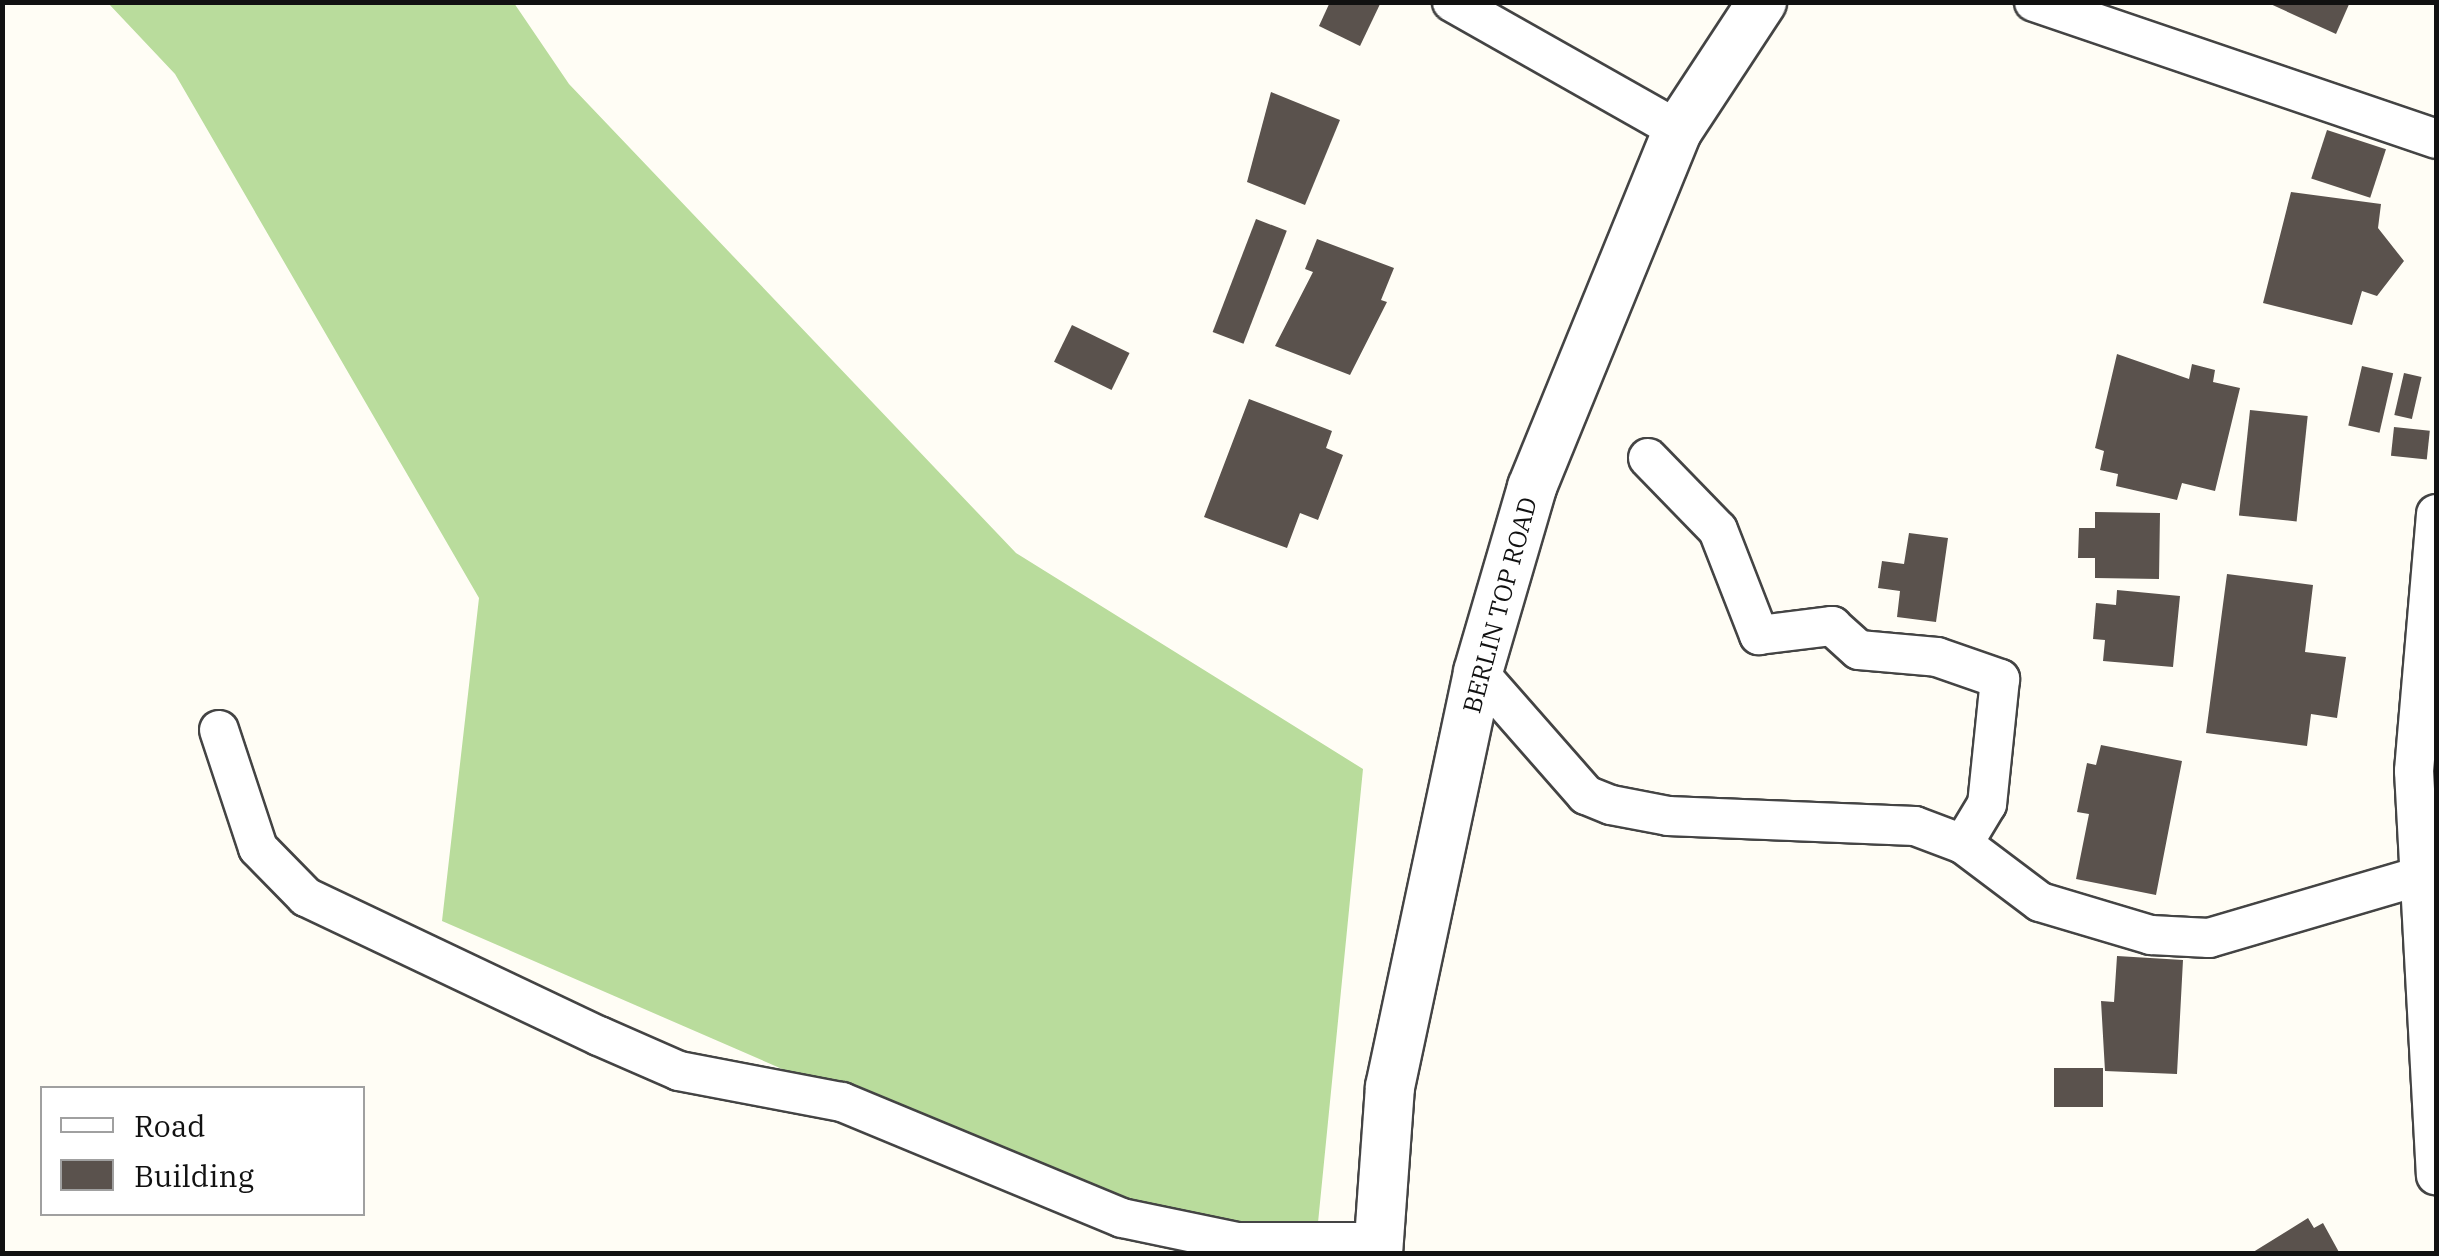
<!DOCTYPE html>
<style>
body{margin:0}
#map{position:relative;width:2439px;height:1256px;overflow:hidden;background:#fffdf5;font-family:"IBM Plex Serif",serif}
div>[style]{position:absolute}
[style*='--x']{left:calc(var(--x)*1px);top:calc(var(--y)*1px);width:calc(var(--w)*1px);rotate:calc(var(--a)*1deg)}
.forest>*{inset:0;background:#b9dc9c}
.building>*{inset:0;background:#5a524d;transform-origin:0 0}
.roads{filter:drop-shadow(2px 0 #444) drop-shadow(-2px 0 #444) drop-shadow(0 2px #444) drop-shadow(0 -2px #444)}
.minor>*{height:38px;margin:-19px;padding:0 19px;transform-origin:19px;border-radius:19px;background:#fff}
.tertiary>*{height:48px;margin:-24px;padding:0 24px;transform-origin:24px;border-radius:24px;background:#fff}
span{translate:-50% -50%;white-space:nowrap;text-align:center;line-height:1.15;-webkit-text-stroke:10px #fff;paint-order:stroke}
.street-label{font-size:25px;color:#111}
.frame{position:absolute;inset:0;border:5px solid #111;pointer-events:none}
.legend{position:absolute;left:40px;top:1086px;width:325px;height:130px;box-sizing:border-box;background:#fff;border:2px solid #a0a0a0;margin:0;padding:12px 18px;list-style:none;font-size:30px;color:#111}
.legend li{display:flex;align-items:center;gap:20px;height:50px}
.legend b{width:50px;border:2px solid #a0a0a0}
</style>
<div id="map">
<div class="forest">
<div style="clip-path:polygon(108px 3px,514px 3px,569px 84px,1016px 553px,1363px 769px,1315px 1253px,1205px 1253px,442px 921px,479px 598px,175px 74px)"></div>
</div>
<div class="building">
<div style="clip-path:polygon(1330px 2px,1381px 2px,1360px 46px,1319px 26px)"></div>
<div style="clip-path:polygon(2266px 2px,2350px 2px,2336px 34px)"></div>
<div style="clip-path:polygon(1271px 92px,1340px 120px,1305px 205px,1247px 182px)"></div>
<div style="left:2327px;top:130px;width:62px;height:51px;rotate:18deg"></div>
<div style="clip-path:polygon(2291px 192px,2381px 204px,2378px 228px,2404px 261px,2377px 296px,2362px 291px,2352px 325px,2263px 303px)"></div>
<div style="left:1256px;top:219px;width:33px;height:121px;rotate:21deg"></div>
<div style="clip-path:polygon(1317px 239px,1394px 268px,1381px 300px,1387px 302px,1350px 375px,1275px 346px,1313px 272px,1305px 269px)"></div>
<div style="left:1072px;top:325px;width:64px;height:41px;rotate:26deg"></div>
<div style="clip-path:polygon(2117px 354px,2189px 379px,2192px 364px,2215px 370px,2213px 382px,2240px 388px,2215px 491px,2182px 483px,2177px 500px,2116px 486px,2118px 474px,2100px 470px,2104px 451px,2095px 448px)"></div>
<div style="left:2362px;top:366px;width:32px;height:61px;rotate:13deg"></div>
<div style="left:2404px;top:373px;width:18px;height:43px;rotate:13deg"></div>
<div style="clip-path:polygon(1249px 399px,1332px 431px,1326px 448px,1343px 455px,1318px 520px,1300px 513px,1287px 548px,1204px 517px)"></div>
<div style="left:2250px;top:410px;width:58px;height:106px;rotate:6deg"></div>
<div style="left:2394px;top:427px;width:36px;height:29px;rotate:6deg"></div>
<div style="clip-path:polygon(2095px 512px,2160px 513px,2159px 579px,2095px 578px,2095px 558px,2078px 558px,2079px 528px,2095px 528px)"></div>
<div style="clip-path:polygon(1909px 533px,1948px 538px,1936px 622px,1897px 617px,1900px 591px,1878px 588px,1882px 561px,1904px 564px)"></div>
<div style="clip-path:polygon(2227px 574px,2313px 585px,2305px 652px,2346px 657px,2337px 718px,2311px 714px,2307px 746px,2206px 733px)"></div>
<div style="clip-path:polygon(2117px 590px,2180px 596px,2173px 667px,2103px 661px,2105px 640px,2093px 639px,2096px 603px,2116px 605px)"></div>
<div style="clip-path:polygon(2101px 745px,2182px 761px,2156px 895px,2076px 879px,2089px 814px,2077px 812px,2087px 763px,2096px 765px)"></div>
<div style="clip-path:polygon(2117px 956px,2183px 960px,2177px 1074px,2105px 1071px,2101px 1001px,2114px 1002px)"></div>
<div style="left:2054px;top:1068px;width:49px;height:39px"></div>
<div style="clip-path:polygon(2308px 1218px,2314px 1228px,2323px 1223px,2340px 1254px,2250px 1254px)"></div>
</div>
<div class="roads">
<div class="minor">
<div style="--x:1452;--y:2;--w:260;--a:29.5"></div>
<div style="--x:2034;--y:2;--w:425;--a:18.8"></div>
<div style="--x:1648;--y:458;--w:100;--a:45.8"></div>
<div style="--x:1718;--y:530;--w:113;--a:68.7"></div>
<div style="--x:1759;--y:635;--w:74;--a:-7"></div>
<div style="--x:1832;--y:626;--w:36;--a:42"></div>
<div style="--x:1859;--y:650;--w:78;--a:5.1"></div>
<div style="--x:1937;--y:657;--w:67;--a:19.2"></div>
<div style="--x:2000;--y:679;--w:126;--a:95.9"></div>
<div style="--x:1987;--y:804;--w:47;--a:121"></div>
<div style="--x:2436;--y:514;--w:258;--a:94.9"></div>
<div style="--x:2414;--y:771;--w:405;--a:86.9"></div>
<div style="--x:1478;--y:672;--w:164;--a:48.7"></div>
<div style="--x:1586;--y:795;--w:27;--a:22"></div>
<div style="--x:1611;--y:805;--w:58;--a:10.9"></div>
<div style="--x:1668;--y:816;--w:247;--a:2.3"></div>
<div style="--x:1915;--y:826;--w:51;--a:20.6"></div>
<div style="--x:1963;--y:844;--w:96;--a:37"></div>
<div style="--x:2040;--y:902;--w:116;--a:16.6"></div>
<div style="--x:2151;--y:935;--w:58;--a:3"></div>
<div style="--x:2209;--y:938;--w:219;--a:-16.4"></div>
<div style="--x:219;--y:730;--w:124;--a:71.7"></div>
<div style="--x:258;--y:848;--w:69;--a:45.6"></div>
<div style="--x:306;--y:897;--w:324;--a:25.4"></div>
<div style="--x:599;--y:1036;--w:87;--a:23.6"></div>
<div style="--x:679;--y:1071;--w:166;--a:10.8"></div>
<div style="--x:842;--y:1102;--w:303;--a:22.5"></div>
<div style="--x:1122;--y:1218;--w:117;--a:11.8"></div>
<div style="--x:1237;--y:1242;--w:141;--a:0"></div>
</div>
<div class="tertiary">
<div style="--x:1378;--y:1254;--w:167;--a:-85.9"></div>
<div style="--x:1390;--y:1087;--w:424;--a:-78"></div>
<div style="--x:1478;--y:672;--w:193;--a:-73.7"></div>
<div style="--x:1532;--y:487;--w:386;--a:-67.8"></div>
<div style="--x:1678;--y:130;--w:153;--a:-56.7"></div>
</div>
</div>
<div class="street-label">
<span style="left:1500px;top:605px;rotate:-75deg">BERLIN TOP ROAD</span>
</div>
<div class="frame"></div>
<ul class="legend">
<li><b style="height:12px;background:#fff"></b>Road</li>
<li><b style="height:28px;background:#5a524d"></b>Building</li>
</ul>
</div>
